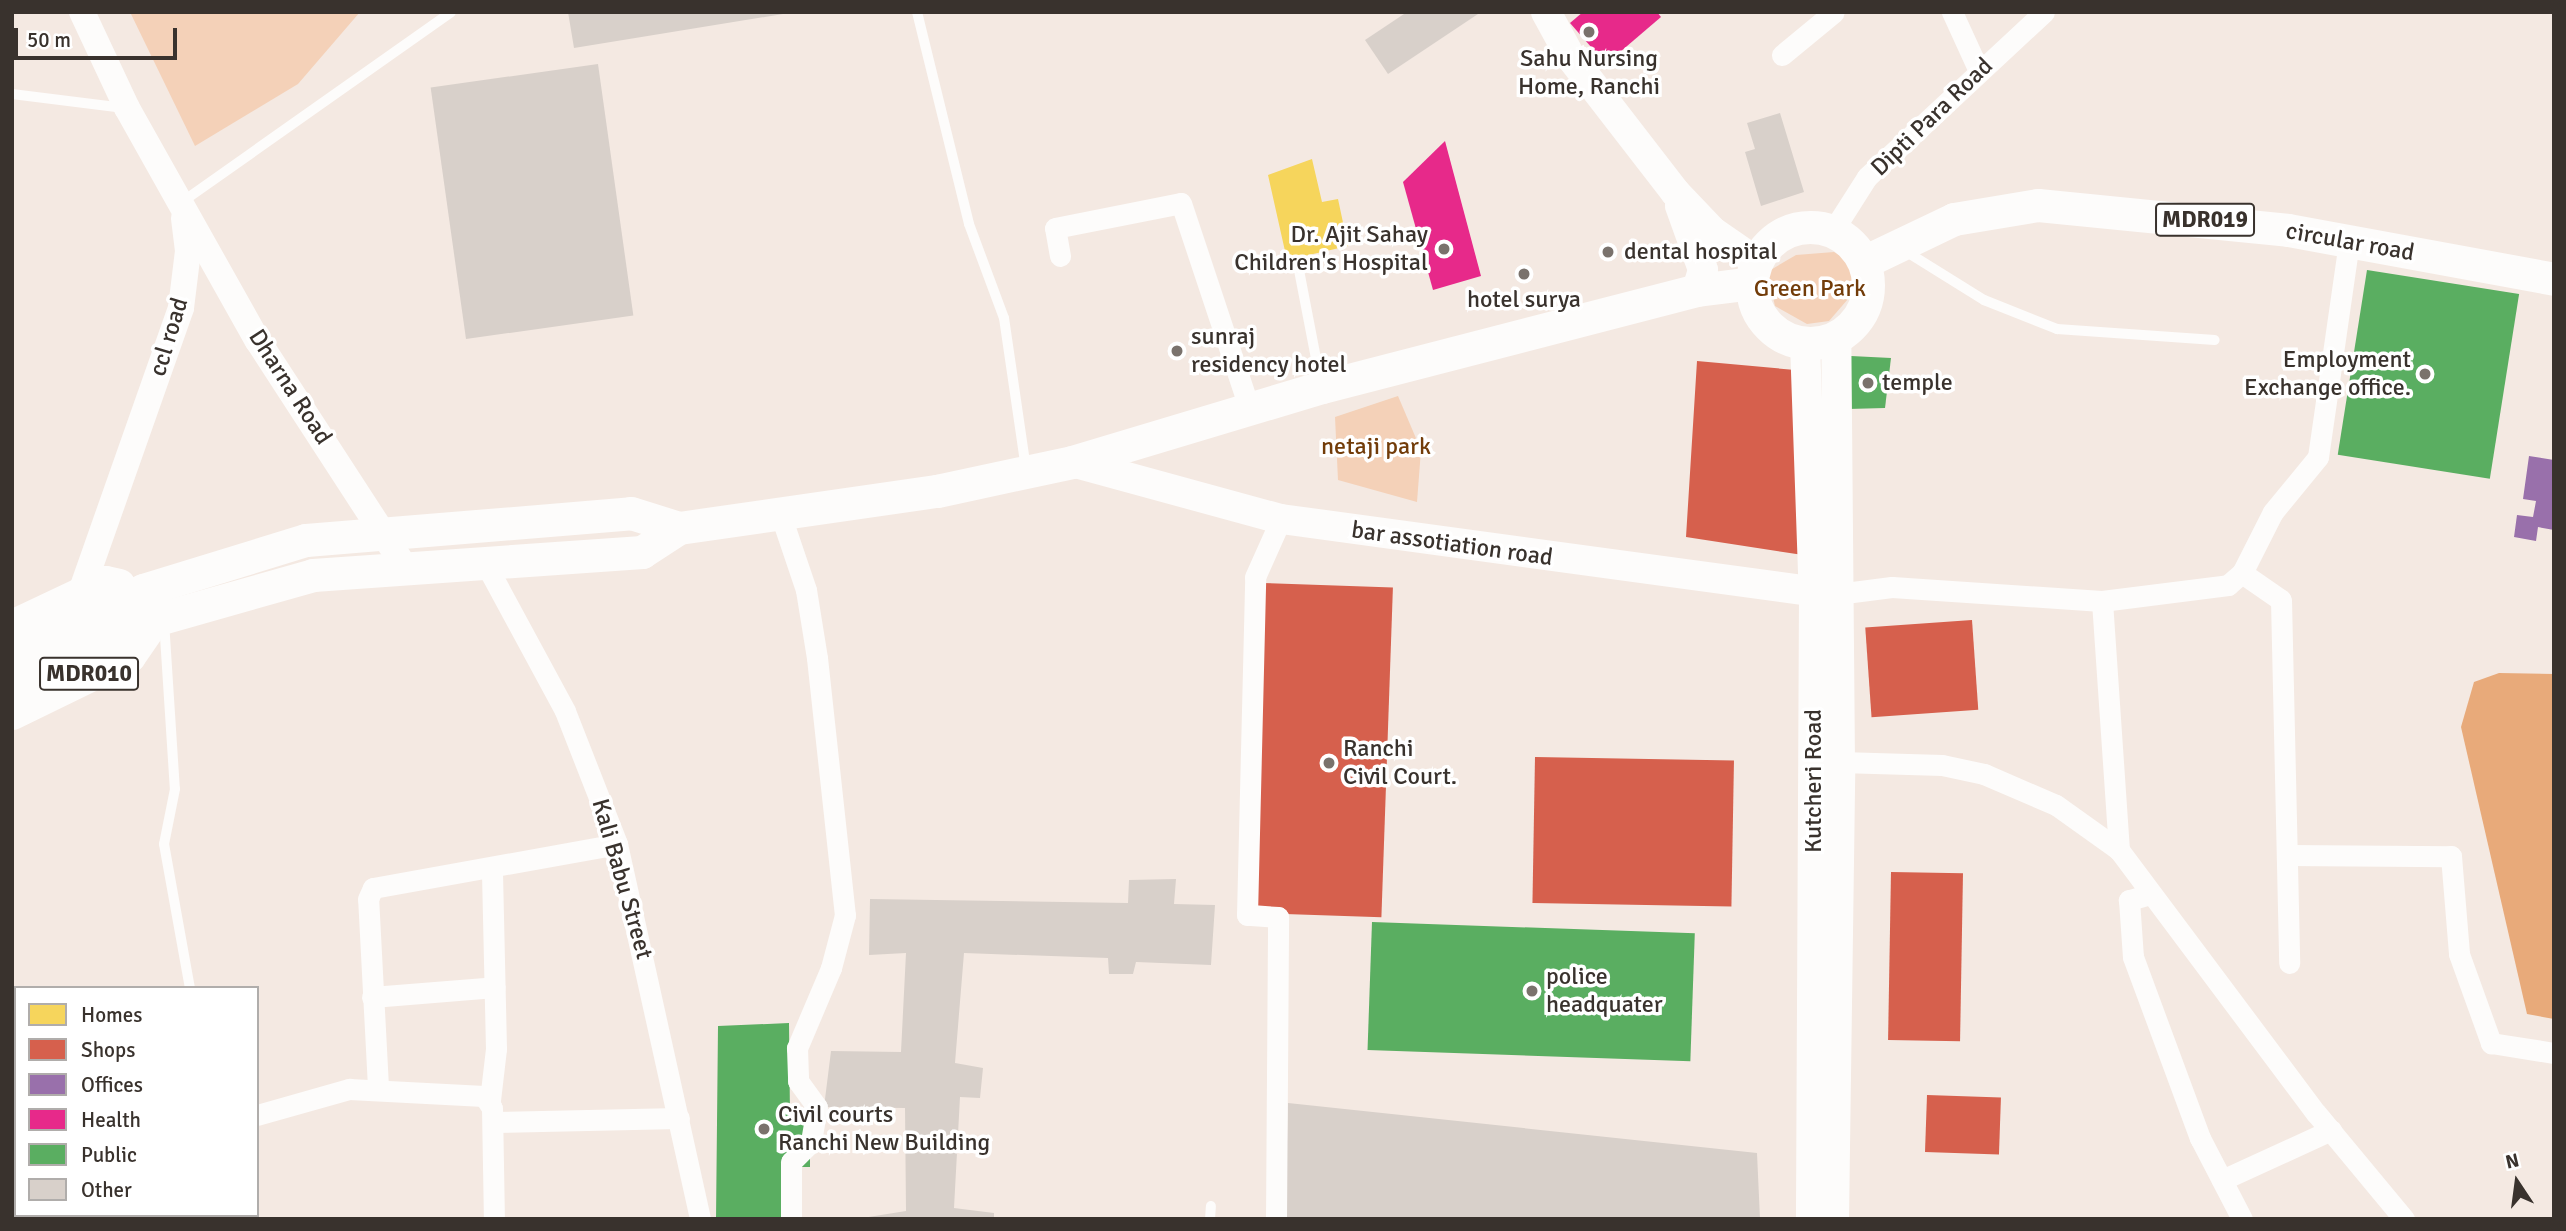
<!DOCTYPE html>
<style>
body{margin:0}
#map{position:relative;width:2566px;height:1231px;overflow:hidden;background:#f4e9e2;font-family:Signika,sans-serif}
div>[style]{position:absolute}
[style*='--x']{left:calc(var(--x)*1px);top:calc(var(--y)*1px);width:calc(var(--w)*1px);rotate:calc(var(--a)*1deg)}
.green>*{inset:0;background:#f4d1b8}
.water>*{inset:0;background:#e8aa7a}
.homes>*{inset:0;background:#f6d55c}
.shops>*{inset:0;background:#d6604d;transform-origin:0 0}
.offices>*{inset:0;background:#9970ab}
.health>*{inset:0;background:#e7298a}
.public>*{inset:0;background:#5aae61;transform-origin:0 0}
.building>*{inset:0;background:#d8d0ca;transform-origin:0 0}
.service>*{height:10px;margin:-5px;padding:0 5px;transform-origin:5px;border-radius:5px;background:#fdfcfb}
.minor>*{height:21px;margin:-10.5px;padding:0 10.5px;transform-origin:10.5px;border-radius:10.5px;background:#fdfcfb}
.tertiary>*{height:26px;margin:-13px;padding:0 13px;transform-origin:13px;border-radius:13px;background:#fdfcfb}
.secondary>*{height:30px;margin:-15px;padding:0 15px;transform-origin:15px;border-radius:15px;background:#fdfcfb}
.primary>*{height:33px;margin:-16.5px;padding:0 16.5px;transform-origin:16.5px;border-radius:16.5px;background:#fdfcfb}
.primary>.ring{margin:-16.5px;padding:0;box-sizing:content-box;background:none;border:33px solid #fdfcfb;border-radius:50%}
.dots>*{width:19px;height:19px;translate:-50% -50%;box-sizing:border-box;border:4px solid #fff;border-radius:50%}
span{translate:-50% -50%;white-space:nowrap;text-align:center;line-height:1.15;-webkit-text-stroke:7px #fff;paint-order:stroke}
.shield-label span{padding:2px 5px;background:#fff;border:2px solid;border-radius:5px;-webkit-text-stroke-width:0}
.shield-label{font-size:23px;color:#39322d;font-weight:700}
.poi-label{font-size:24px;color:#39322d}
.right{translate:-100% -50%;text-align:right}
.left{translate:0 -50%;text-align:left}
.street-label{font-size:24px;color:#39322d}
.park-label{font-size:24px;color:#723c09}
.frame{position:absolute;inset:0;border:14px solid #39322d;pointer-events:none}
.legend{position:absolute;left:14px;top:986px;width:245px;height:231px;box-sizing:border-box;background:#fff;border:2px solid #b0adab;margin:0;padding:9px 12px;list-style:none;font-size:21px;color:#39322d}
.legend li{display:flex;align-items:center;gap:14px;height:35px}
.legend b{width:35px;border:2px solid #b0adab}
.north{position:absolute;left:2482px;top:1147px;width:70px;height:70px;-webkit-text-stroke:5px #fff;paint-order:stroke;rotate:347deg;font-size:19px;font-weight:700;line-height:28px;text-align:center;color:#39322d}
.north::after{content:'';display:block;margin:auto;width:24px;height:32px;background:#39322d;clip-path:polygon(50% 0,100% 100%,50% 72%,0 100%)}
.scale{position:absolute;left:14px;top:28px;width:163px;height:32px;box-sizing:border-box;border:4px solid #39322d;border-top:0;padding-left:9px;font-size:21px;line-height:24px;white-space:nowrap;color:#39322d;-webkit-text-stroke:5px #fff;paint-order:stroke}
</style>
<div id="map">
<div class="green">
<div style="clip-path:polygon(130px 12px,360px 12px,298px 84px,195px 146px)"></div>
<div style="clip-path:polygon(1834px 252px,1859px 266px,1861px 284px,1829px 321px,1807px 324px,1775px 306px,1767px 272px,1796px 255px)"></div>
<div style="clip-path:polygon(1398px 396px,1421px 450px,1417px 502px,1338px 480px,1335px 417px)"></div>
</div>
<div class="water">
<div style="clip-path:polygon(2499px 673px,2554px 674px,2554px 1019px,2527px 1014px,2461px 727px,2474px 682px)"></div>
</div>
<div class="homes">
<div style="clip-path:polygon(1312px 159px,1322px 202px,1338px 199px,1348px 246px,1287px 260px,1268px 175px)"></div>
</div>
<div class="shops">
<div style="clip-path:polygon(1697px 361px,1795px 370px,1803px 555px,1686px 537px)"></div>
<div style="left:1263px;top:583px;width:130px;height:330px;rotate:2deg"></div>
<div style="left:1972px;top:620px;width:90px;height:107px;rotate:86deg"></div>
<div style="left:1535px;top:757px;width:199px;height:146px;rotate:1deg"></div>
<div style="left:1891px;top:872px;width:72px;height:168px;rotate:1deg"></div>
<div style="left:1927px;top:1095px;width:74px;height:57px;rotate:2deg"></div>
</div>
<div class="offices">
<div style="clip-path:polygon(2529px 456px,2554px 460px,2554px 530px,2538px 527px,2536px 541px,2514px 537px,2517px 515px,2533px 517px,2536px 501px,2523px 499px)"></div>
</div>
<div class="health">
<div style="clip-path:polygon(1583px 12px,1657px 12px,1661px 17px,1606px 64px,1570px 23px)"></div>
<div style="clip-path:polygon(1445px 141px,1481px 276px,1433px 290px,1403px 182px)"></div>
</div>
<div class="public">
<div style="left:2367px;top:270px;width:154px;height:187px;rotate:9deg"></div>
<div style="clip-path:polygon(1851px 356px,1891px 358px,1885px 408px,1848px 409px)"></div>
<div style="left:1372px;top:922px;width:323px;height:128px;rotate:2deg"></div>
<div style="clip-path:polygon(789px 1023px,790px 1117px,810px 1119px,810px 1167px,784px 1167px,783px 1219px,716px 1219px,718px 1026px)"></div>
</div>
<div class="building">
<div style="clip-path:polygon(568px 12px,783px 12px,783px 14px,574px 48px)"></div>
<div style="clip-path:polygon(1407px 12px,1481px 12px,1388px 74px,1365px 40px)"></div>
<div style="left:598px;top:64px;width:254px;height:169px;rotate:82deg"></div>
<div style="clip-path:polygon(1780px 113px,1804px 192px,1761px 206px,1745px 152px,1755px 149px,1747px 123px)"></div>
<div style="clip-path:polygon(1176px 879px,1174px 904px,1215px 905px,1211px 965px,1136px 962px,1133px 974px,1109px 974px,1108px 958px,964px 953px,955px 1063px,983px 1068px,980px 1098px,960px 1097px,954px 1208px,994px 1213px,994px 1219px,856px 1219px,906px 1211px,905px 1108px,824px 1107px,831px 1051px,901px 1052px,906px 953px,869px 955px,870px 899px,1128px 903px,1129px 880px)"></div>
<div style="clip-path:polygon(1288px 1103px,1757px 1153px,1760px 1219px,1285px 1219px)"></div>
</div>
<div class="service">
<div style="--x:917;--y:12;--w:218;--a:76.2"></div>
<div style="--x:969;--y:224;--w:100;--a:69.6"></div>
<div style="--x:1004;--y:318;--w:152;--a:81.7"></div>
<div style="--x:12;--y:94;--w:113;--a:7.1"></div>
<div style="--x:182;--y:202;--w:329;--a:-35.2"></div>
<div style="--x:1902;--y:249;--w:97;--a:31.9"></div>
<div style="--x:1984;--y:300;--w:79;--a:21.7"></div>
<div style="--x:2057;--y:329;--w:158;--a:4"></div>
<div style="--x:1298;--y:265;--w:121;--a:79.1"></div>
<div style="--x:164;--y:621;--w:168;--a:86.3"></div>
<div style="--x:175;--y:789;--w:56;--a:101.3"></div>
<div style="--x:164;--y:844;--w:146;--a:79.8"></div>
<div style="--x:1210;--y:1219;--w:13;--a:-86"></div>
</div>
<div class="minor">
<div style="--x:1952;--y:12;--w:65;--a:65.4"></div>
<div style="--x:1782;--y:55;--w:67;--a:-39.6"></div>
<div style="--x:1832;--y:232;--w:65;--a:-57.5"></div>
<div style="--x:1867;--y:177;--w:242;--a:-43"></div>
<div style="--x:1060;--y:256;--w:28;--a:-100"></div>
<div style="--x:1055;--y:228;--w:128;--a:-11.2"></div>
<div style="--x:1181;--y:203;--w:218;--a:71.6"></div>
<div style="--x:781;--y:516;--w:78;--a:71.3"></div>
<div style="--x:806;--y:590;--w:69;--a:80.8"></div>
<div style="--x:817;--y:658;--w:259;--a:83.8"></div>
<div style="--x:845;--y:915;--w:55;--a:104.8"></div>
<div style="--x:831;--y:968;--w:87;--a:113"></div>
<div style="--x:797;--y:1048;--w:33;--a:88"></div>
<div style="--x:798;--y:1081;--w:32;--a:54"></div>
<div style="--x:817;--y:1107;--w:36;--a:100"></div>
<div style="--x:811;--y:1142;--w:28;--a:135"></div>
<div style="--x:791;--y:1162;--w:57;--a:90"></div>
<div style="--x:484;--y:561;--w:170;--a:61.6"></div>
<div style="--x:565;--y:711;--w:143;--a:68.6"></div>
<div style="--x:617;--y:844;--w:384;--a:77.5"></div>
<div style="--x:2242;--y:573;--w:47;--a:34.7"></div>
<div style="--x:2281;--y:600;--w:363;--a:88.7"></div>
<div style="--x:1837;--y:594;--w:55;--a:-7.3"></div>
<div style="--x:1892;--y:587;--w:210;--a:3.8"></div>
<div style="--x:2102;--y:601;--w:127;--a:-7.2"></div>
<div style="--x:2228;--y:585;--w:18;--a:-41"></div>
<div style="--x:2242;--y:573;--w:68;--a:-63.1"></div>
<div style="--x:2273;--y:512;--w:71;--a:-50.7"></div>
<div style="--x:2318;--y:457;--w:217;--a:-81.8"></div>
<div style="--x:2102;--y:601;--w:250;--a:86.1"></div>
<div style="--x:1840;--y:762;--w:102;--a:1.7"></div>
<div style="--x:1942;--y:765;--w:43;--a:12.1"></div>
<div style="--x:1984;--y:774;--w:78;--a:23.3"></div>
<div style="--x:2056;--y:805;--w:77;--a:35.5"></div>
<div style="--x:2119;--y:850;--w:329;--a:53.2"></div>
<div style="--x:2316;--y:1113;--w:138;--a:50.3"></div>
<div style="--x:2288;--y:855;--w:163;--a:0.4"></div>
<div style="--x:2451;--y:856;--w:98;--a:85.3"></div>
<div style="--x:2459;--y:954;--w:95;--a:70.2"></div>
<div style="--x:2491;--y:1043;--w:64;--a:9"></div>
<div style="--x:2147;--y:895;--w:19;--a:164"></div>
<div style="--x:2129;--y:900;--w:57;--a:86"></div>
<div style="--x:2133;--y:957;--w:193;--a:69.7"></div>
<div style="--x:2200;--y:1138;--w:91;--a:62.6"></div>
<div style="--x:372;--y:997;--w:123;--a:-4.6"></div>
<div style="--x:12;--y:999;--w:4;--a:0"></div>
<div style="--x:378;--y:1087;--w:188;--a:-93"></div>
<div style="--x:368;--y:899;--w:12;--a:-66"></div>
<div style="--x:373;--y:888;--w:248;--a:-10.2"></div>
<div style="--x:490;--y:1100;--w:51;--a:-83.3"></div>
<div style="--x:496;--y:1049;--w:180;--a:-91.3"></div>
<div style="--x:257;--y:1115;--w:96;--a:-15.8"></div>
<div style="--x:349;--y:1089;--w:135;--a:3"></div>
<div style="--x:484;--y:1096;--w:14;--a:56"></div>
<div style="--x:492;--y:1108;--w:111;--a:89"></div>
<div style="--x:493;--y:1122;--w:186;--a:-1.2"></div>
<div style="--x:2222;--y:1180;--w:120;--a:-24.6"></div>
<div style="--x:12;--y:1212;--w:4;--a:-27"></div>
<div style="--x:1276;--y:1219;--w:302;--a:-89.6"></div>
<div style="--x:1278;--y:917;--w:31;--a:-176"></div>
<div style="--x:1247;--y:915;--w:338;--a:-88.6"></div>
<div style="--x:1255;--y:577;--w:64;--a:-65.9"></div>
</div>
<div class="tertiary">
<div style="--x:82;--y:12;--w:106;--a:64.9"></div>
<div style="--x:127;--y:108;--w:267;--a:60.7"></div>
<div style="--x:258;--y:341;--w:270;--a:57"></div>
<div style="--x:81;--y:592;--w:301;--a:-70.6"></div>
<div style="--x:181;--y:308;--w:57;--a:-83"></div>
<div style="--x:188;--y:251;--w:33;--a:-97"></div>
</div>
<div class="secondary">
<div style="--x:1546;--y:12;--w:50;--a:61.4"></div>
<div style="--x:1570;--y:56;--w:172;--a:52.3"></div>
<div style="--x:1675;--y:192;--w:54;--a:46.5"></div>
<div style="--x:1712;--y:231;--w:55;--a:34.6"></div>
<div style="--x:1680;--y:206;--w:68;--a:70.2"></div>
<div style="--x:1703;--y:270;--w:21;--a:107"></div>
<div style="--x:1805;--y:343;--w:253;--a:88"></div>
<div style="--x:1814;--y:596;--w:623;--a:90.28"></div>
<div style="--x:1072;--y:462;--w:217;--a:15.3"></div>
<div style="--x:1281;--y:519;--w:557;--a:7.74"></div>
<div style="--x:1834;--y:1219;--w:457;--a:-89.2"></div>
<div style="--x:1840;--y:762;--w:425;--a:-90.5"></div>
</div>
<div class="primary">
<div class="ring" style="left:1752px;top:227px;width:83px;height:83px"></div>
<div style="--x:1864;--y:262;--w:100;--a:-25.5"></div>
<div style="--x:1954;--y:219;--w:85;--a:-9.5"></div>
<div style="--x:2038;--y:205;--w:251;--a:5.7"></div>
<div style="--x:2288;--y:230;--w:270;--a:10.4"></div>
<div style="--x:12;--y:626;--w:103;--a:-25.3"></div>
<div style="--x:105;--y:582;--w:14;--a:12"></div>
<div style="--x:12;--y:654;--w:146;--a:-26"></div>
<div style="--x:143;--y:590;--w:170;--a:-17.1"></div>
<div style="--x:306;--y:540;--w:326;--a:-4.7"></div>
<div style="--x:631;--y:513;--w:50;--a:17.4"></div>
<div style="--x:679;--y:528;--w:261;--a:-8.2"></div>
<div style="--x:937;--y:491;--w:138;--a:-12.1"></div>
<div style="--x:1072;--y:462;--w:261;--a:-16.7"></div>
<div style="--x:1322;--y:387;--w:387;--a:-14.5"></div>
<div style="--x:1697;--y:290;--w:55;--a:-7.3"></div>
<div style="--x:12;--y:685;--w:135;--a:-26"></div>
<div style="--x:133;--y:626;--w:187;--a:-15.8"></div>
<div style="--x:313;--y:575;--w:330;--a:-4"></div>
<div style="--x:642;--y:552;--w:44;--a:-33"></div>
<div style="--x:12;--y:713;--w:130;--a:-26"></div>
<div style="--x:129;--y:656;--w:42;--a:-55.6"></div>
</div>
<div class="dots">
<div style="left:1589px;top:32px;background:#7a726c"></div>
<div style="left:1444px;top:249px;background:#7a726c"></div>
<div style="left:1608px;top:252px;background:#7a726c"></div>
<div style="left:1524px;top:274px;background:#7a726c"></div>
<div style="left:1177px;top:351px;background:#7a726c"></div>
<div style="left:2425px;top:374px;background:#7a726c"></div>
<div style="left:1868px;top:383px;background:#7a726c"></div>
<div style="left:1329px;top:763px;background:#7a726c"></div>
<div style="left:1532px;top:991px;background:#7a726c"></div>
<div style="left:764px;top:1129px;background:#7a726c"></div>
</div>
<div class="shield-label">
<span style="left:2205px;top:220px">MDR019</span>
<span style="left:89px;top:674px">MDR010</span>
</div>
<div class="poi-label">
<span style="left:1589px;top:73px">Sahu Nursing<br>Home, Ranchi</span>
<span class="right" style="left:1428px;top:249px">Dr. Ajit Sahay<br>Children's Hospital</span>
<span class="left" style="left:1624px;top:252px">dental hospital</span>
<span style="left:1524px;top:300px">hotel surya</span>
<span class="left" style="left:1191px;top:351px">sunraj<br>residency hotel</span>
<span class="right" style="left:2411px;top:374px">Employment<br>Exchange office.</span>
<span class="left" style="left:1882px;top:383px">temple</span>
<span class="left" style="left:1343px;top:763px">Ranchi<br>Civil Court.</span>
<span class="left" style="left:1546px;top:991px">police<br>headquater</span>
<span class="left" style="left:778px;top:1129px">Civil courts<br>Ranchi New Building</span>
</div>
<div class="street-label">
<span style="left:1932px;top:117px;rotate:-44deg">Dipti Para Road</span>
<span style="left:2350px;top:242px;rotate:10deg">circular road</span>
<span style="left:169px;top:337px;rotate:-73deg">ccl road</span>
<span style="left:290px;top:387px;rotate:57deg">Dharna Road</span>
<span style="left:1452px;top:544px;rotate:8deg">bar assotiation road</span>
<span style="left:1814px;top:781px;rotate:-90deg">Kutcheri Road</span>
<span style="left:622px;top:879px;rotate:74deg">Kali Babu Street</span>
</div>
<div class="park-label">
<span style="left:1810px;top:289px">Green Park</span>
<span style="left:1376px;top:447px">netaji park</span>
</div>
<div class="frame"></div>
<ul class="legend">
<li><b style="height:19px;background:#f6d55c"></b>Homes</li>
<li><b style="height:19px;background:#d6604d"></b>Shops</li>
<li><b style="height:19px;background:#9970ab"></b>Offices</li>
<li><b style="height:19px;background:#e7298a"></b>Health</li>
<li><b style="height:19px;background:#5aae61"></b>Public</li>
<li><b style="height:19px;background:#d8d0ca"></b>Other</li>
</ul>
<div class="north">N</div>
<div class="scale">50 m</div>
</div>
